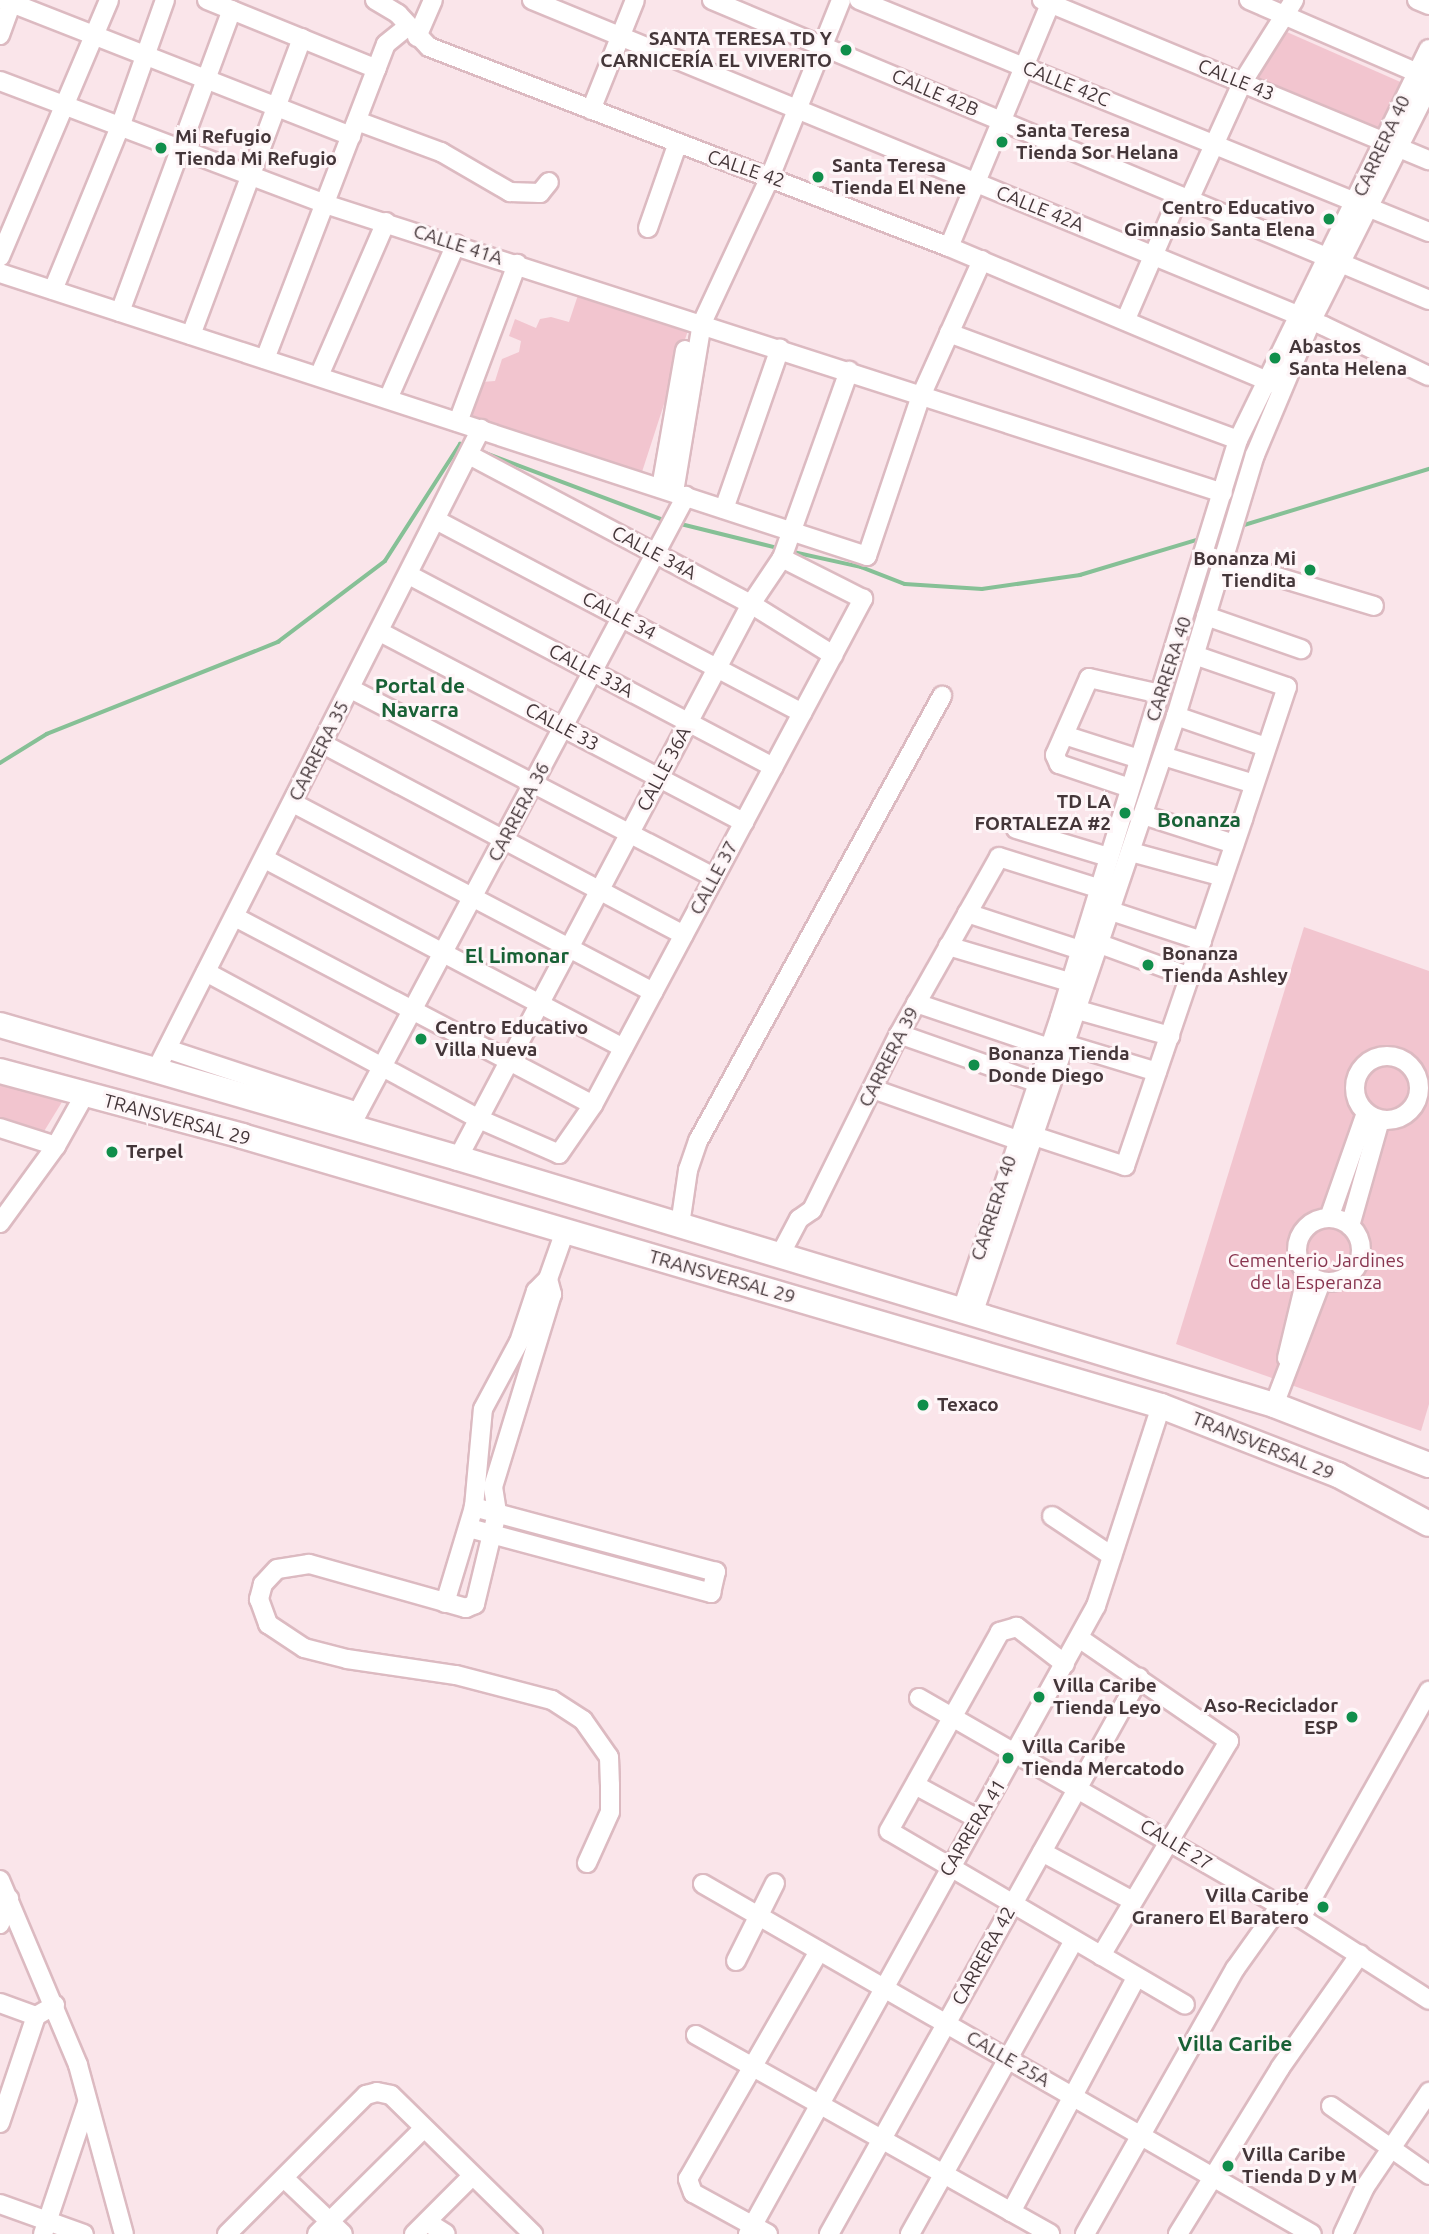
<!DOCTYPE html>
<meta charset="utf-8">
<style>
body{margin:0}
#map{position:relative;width:1429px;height:2234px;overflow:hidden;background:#fae5ea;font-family:Ubuntu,sans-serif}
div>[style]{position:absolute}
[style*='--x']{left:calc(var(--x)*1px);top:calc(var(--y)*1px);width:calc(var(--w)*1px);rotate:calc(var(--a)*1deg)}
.green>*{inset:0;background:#f2c5cf}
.stream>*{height:3.5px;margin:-1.75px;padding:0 1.75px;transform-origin:1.75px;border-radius:1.75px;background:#86c096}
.roads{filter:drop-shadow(2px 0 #dcbac1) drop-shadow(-2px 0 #dcbac1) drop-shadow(0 2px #dcbac1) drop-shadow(0 -2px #dcbac1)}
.minor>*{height:18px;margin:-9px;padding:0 9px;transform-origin:9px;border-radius:9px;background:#fff}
.minor>.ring{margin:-9px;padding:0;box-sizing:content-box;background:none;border:18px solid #fff;border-radius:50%}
.highway>*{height:24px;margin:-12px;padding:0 12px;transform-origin:12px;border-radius:12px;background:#fff}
.dots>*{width:19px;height:19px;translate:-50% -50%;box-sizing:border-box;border:4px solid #fef6f8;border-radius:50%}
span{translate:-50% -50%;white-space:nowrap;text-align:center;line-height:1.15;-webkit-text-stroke:6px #fef6f8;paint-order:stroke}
.poi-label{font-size:19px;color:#443639;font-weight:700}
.right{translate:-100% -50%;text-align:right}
.left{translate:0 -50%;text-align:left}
.street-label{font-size:19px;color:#443639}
.park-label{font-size:19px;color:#88354f}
.neighbourhood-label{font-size:21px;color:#186035;font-weight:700}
</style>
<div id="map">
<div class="green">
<div style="clip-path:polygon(1280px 29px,1414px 88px,1389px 133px,1256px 82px)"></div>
<div style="clip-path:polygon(581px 286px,691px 321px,641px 475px,470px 419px,482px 382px,495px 381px,502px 359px,519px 352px,521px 341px,509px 336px,515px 319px,536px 328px,540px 319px,551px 317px,569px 322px)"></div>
<div style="clip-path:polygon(1304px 927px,1429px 971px,1429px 1404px,1421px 1431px,1176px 1344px)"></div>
<div style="clip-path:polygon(0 1084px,62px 1102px,43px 1133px,0 1118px)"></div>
</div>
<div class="stream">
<div style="--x:480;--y:451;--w:199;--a:20.6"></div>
<div style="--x:677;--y:523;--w:104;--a:13.9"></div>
<div style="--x:1241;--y:526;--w:196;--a:-16.9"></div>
<div style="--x:789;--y:551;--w:74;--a:12.5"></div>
<div style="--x:861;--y:567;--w:47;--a:21.1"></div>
<div style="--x:905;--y:584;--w:77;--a:3.7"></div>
<div style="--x:982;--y:589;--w:99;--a:-8.1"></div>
<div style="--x:1080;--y:575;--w:125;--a:-16.7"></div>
<div style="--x:0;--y:763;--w:55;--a:-31.7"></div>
<div style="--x:47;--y:734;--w:249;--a:-21.7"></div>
<div style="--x:278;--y:642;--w:134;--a:-37.1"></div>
<div style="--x:385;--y:561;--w:139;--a:-57.3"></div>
<div style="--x:460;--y:444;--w:6;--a:18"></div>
</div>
<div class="roads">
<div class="minor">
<div style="--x:4;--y:0;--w:373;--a:21.4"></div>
<div style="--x:207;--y:0;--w:183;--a:22.1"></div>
<div style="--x:375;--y:0;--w:27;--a:31"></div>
<div style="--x:398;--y:14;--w:45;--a:46.8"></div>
<div style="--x:429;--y:47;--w:557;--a:21.04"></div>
<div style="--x:949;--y:247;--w:354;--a:22.8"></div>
<div style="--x:532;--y:0;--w:856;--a:22.37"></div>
<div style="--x:1324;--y:326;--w:116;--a:25.5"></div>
<div style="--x:712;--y:0;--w:777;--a:22.7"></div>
<div style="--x:859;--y:0;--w:615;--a:22.15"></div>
<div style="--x:1042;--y:0;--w:419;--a:22.5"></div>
<div style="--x:1249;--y:0;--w:192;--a:23.4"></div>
<div style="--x:1417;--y:0;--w:13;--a:23"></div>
<div style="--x:0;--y:35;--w:37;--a:-70"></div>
<div style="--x:417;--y:37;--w:40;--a:-66.6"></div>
<div style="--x:0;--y:81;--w:347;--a:20.7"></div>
<div style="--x:325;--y:204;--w:943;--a:17.84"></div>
<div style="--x:591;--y:110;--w:118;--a:-68.2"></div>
<div style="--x:357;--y:121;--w:90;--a:20.3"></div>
<div style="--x:441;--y:152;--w:80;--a:30.1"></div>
<div style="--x:510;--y:192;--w:30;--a:2"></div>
<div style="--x:540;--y:193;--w:14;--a:-51"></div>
<div style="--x:1189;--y:200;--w:128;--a:-65.6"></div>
<div style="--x:1242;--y:83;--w:98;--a:-57.9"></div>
<div style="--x:648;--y:228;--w:88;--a:-70.7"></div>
<div style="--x:949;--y:247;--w:268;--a:-67.4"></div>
<div style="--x:0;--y:257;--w:279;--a:-67"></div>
<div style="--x:0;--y:273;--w:912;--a:18.08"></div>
<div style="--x:867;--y:556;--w:169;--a:-71.4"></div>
<div style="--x:921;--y:396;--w:149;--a:-65.8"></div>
<div style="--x:53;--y:290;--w:176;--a:-67.7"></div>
<div style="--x:120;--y:127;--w:135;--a:-70.5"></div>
<div style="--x:120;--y:312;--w:322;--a:-69.7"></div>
<div style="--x:1126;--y:319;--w:134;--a:-66.7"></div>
<div style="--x:949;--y:333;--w:308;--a:20.3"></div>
<div style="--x:191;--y:335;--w:317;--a:-69.5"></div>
<div style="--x:265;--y:359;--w:337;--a:-69"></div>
<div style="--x:386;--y:44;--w:28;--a:-39"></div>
<div style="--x:319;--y:376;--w:168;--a:-66.5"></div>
<div style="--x:388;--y:399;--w:169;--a:-66.3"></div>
<div style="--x:458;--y:422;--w:169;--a:-69.5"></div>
<div style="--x:471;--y:456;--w:317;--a:27.9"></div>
<div style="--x:751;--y:604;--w:97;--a:31.9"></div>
<div style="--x:661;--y:488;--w:140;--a:-80.1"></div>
<div style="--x:674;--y:492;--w:171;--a:-80.6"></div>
<div style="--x:702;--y:323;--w:161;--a:-65"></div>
<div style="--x:770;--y:177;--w:191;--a:-68.1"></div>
<div style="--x:724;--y:509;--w:170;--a:-70.8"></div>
<div style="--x:436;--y:520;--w:414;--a:27.8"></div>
<div style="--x:1211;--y:557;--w:170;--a:16.7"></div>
<div style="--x:409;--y:575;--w:412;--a:27.8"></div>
<div style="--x:1206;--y:616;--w:101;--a:19.2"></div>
<div style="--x:380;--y:632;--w:411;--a:27.6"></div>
<div style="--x:351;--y:689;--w:409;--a:27.4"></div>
<div style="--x:1176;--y:716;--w:95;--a:19"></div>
<div style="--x:1064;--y:735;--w:79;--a:17.7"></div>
<div style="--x:323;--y:744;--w:408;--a:27.9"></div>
<div style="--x:1163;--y:756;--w:95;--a:17.1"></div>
<div style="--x:1130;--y:788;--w:75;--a:-161.3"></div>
<div style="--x:1059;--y:764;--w:10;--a:-114"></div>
<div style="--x:1055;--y:755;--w:84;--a:-66.2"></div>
<div style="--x:1089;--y:678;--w:73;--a:12.7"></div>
<div style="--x:293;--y:803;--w:407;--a:27.7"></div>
<div style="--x:1143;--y:815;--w:96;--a:17.7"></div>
<div style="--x:1016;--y:829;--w:96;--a:16.9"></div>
<div style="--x:1131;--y:852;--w:95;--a:15.2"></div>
<div style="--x:265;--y:859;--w:405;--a:27.8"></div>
<div style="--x:1111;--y:911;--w:96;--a:18.2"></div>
<div style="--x:967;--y:913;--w:119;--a:18.1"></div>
<div style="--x:235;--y:917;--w:404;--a:27.7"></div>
<div style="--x:1100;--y:944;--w:96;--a:20.1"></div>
<div style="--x:948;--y:946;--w:126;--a:16.6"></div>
<div style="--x:206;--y:972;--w:310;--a:28.3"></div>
<div style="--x:479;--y:1119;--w:87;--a:23.6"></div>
<div style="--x:559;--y:1154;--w:60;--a:-55.2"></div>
<div style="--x:593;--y:1105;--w:574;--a:-61.92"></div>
<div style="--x:863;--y:599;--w:91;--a:-153.2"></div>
<div style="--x:916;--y:1003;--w:151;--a:18.6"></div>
<div style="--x:1078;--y:1010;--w:96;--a:15.8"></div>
<div style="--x:899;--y:1034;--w:147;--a:19.4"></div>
<div style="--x:1065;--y:1044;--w:96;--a:16.9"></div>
<div style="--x:167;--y:1049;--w:201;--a:18.3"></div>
<div class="ring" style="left:1355px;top:1056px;width:46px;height:46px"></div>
<div style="--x:155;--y:1072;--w:721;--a:-63.12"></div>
<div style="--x:873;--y:1089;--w:153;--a:19.5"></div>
<div style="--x:350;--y:1127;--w:715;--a:-61.97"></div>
<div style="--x:0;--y:1128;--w:59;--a:17.8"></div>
<div style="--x:1034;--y:1136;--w:96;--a:18.2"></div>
<div style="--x:1125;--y:1166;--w:367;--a:-71.2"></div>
<div style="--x:1243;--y:819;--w:139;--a:-71.6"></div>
<div style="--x:1287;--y:687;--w:98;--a:-161"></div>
<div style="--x:458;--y:1158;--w:627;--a:-62.13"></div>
<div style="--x:751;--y:604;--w:55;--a:-56"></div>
<div style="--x:782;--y:558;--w:199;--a:-70.3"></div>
<div class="ring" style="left:1297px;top:1218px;width:46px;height:46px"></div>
<div style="--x:1329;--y:1218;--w:111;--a:-70.6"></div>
<div style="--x:0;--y:1223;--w:95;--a:-54"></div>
<div style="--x:56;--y:1146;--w:57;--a:-60.8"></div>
<div style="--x:680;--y:1225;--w:56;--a:-81.7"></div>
<div style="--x:688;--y:1170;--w:31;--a:-71"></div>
<div style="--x:698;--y:1141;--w:508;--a:-61.26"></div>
<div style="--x:1350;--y:1226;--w:110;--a:-74.2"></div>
<div style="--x:780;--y:1255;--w:41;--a:-62.2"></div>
<div style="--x:799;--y:1219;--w:16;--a:-35"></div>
<div style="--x:812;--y:1210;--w:196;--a:-63.7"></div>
<div style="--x:899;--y:1034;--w:203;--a:-60.5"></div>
<div style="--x:999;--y:857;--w:104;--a:17.4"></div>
<div style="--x:548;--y:1279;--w:16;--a:75"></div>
<div style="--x:552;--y:1294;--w:202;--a:107"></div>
<div style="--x:493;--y:1487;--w:26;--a:81"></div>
<div style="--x:497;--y:1513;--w:94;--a:103.6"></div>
<div style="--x:475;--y:1604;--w:10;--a:156"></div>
<div style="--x:466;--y:1608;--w:163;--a:-164.3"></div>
<div style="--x:309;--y:1564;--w:32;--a:171"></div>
<div style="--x:277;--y:1569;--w:21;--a:133"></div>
<div style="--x:263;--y:1584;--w:16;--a:105"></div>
<div style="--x:259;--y:1599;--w:27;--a:70"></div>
<div style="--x:268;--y:1624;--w:43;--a:33.7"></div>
<div style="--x:304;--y:1648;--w:44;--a:14.3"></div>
<div style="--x:347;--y:1659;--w:110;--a:8.4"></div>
<div style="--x:456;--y:1675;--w:99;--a:14.6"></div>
<div style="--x:552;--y:1700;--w:37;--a:33"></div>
<div style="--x:583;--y:1720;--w:45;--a:54.9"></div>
<div style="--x:609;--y:1757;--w:28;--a:88"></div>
<div style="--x:610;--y:1785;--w:27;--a:90"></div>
<div style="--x:610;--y:1812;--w:56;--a:114.3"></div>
<div style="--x:962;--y:1310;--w:309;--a:-71.5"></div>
<div style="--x:1060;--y:1017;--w:604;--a:-72.86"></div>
<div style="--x:1238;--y:440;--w:435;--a:-64"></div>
<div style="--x:973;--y:1314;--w:632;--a:-71.25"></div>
<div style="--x:1176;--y:716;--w:273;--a:-73.2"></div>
<div style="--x:1255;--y:455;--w:144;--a:-67.2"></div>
<div style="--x:1311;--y:322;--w:264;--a:-63.4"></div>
<div style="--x:1287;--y:1358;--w:85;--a:-76.5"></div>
<div style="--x:1274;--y:1405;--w:132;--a:-69.1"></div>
<div style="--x:1052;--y:1516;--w:72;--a:33.7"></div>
<div style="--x:469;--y:1528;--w:251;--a:15"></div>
<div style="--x:711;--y:1593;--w:22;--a:-77"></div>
<div style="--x:716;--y:1572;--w:251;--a:-165"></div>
<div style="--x:445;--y:1603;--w:100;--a:-73.2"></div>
<div style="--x:474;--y:1507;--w:98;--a:-84.8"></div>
<div style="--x:483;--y:1409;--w:76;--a:-61.8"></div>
<div style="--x:519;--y:1342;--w:54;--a:-71.6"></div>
<div style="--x:536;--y:1291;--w:17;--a:-45"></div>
<div style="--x:548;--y:1279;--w:51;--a:-70.5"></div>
<div style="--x:1079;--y:1638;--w:182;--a:34.5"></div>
<div style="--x:1229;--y:1741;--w:250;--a:120.8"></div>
<div style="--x:1065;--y:1664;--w:61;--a:-142.4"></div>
<div style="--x:1017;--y:1627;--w:18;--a:164"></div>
<div style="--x:1000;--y:1632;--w:228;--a:119.2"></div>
<div style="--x:889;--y:1831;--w:343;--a:30.4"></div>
<div style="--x:919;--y:1698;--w:441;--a:29.9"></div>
<div style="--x:1301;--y:1918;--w:152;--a:32.6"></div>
<div style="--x:917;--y:1786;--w:69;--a:28.4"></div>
<div style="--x:1042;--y:1852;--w:103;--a:28.3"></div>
<div style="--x:0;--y:1880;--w:201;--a:67.1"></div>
<div style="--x:78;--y:2065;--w:175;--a:74.8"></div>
<div style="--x:703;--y:1884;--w:702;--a:29.89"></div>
<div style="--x:1301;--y:1918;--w:261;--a:-60.6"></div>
<div style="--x:0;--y:1924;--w:27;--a:-70"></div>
<div style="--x:736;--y:1961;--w:87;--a:-63.4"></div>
<div style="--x:0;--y:2003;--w:38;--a:20"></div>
<div style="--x:696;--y:2035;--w:406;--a:29.3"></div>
<div style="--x:1331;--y:2106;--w:120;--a:35.1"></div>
<div style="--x:0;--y:2123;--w:113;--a:-71.4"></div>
<div style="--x:36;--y:2016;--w:22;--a:-30"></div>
<div style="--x:284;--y:2178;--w:81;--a:43.5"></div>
<div style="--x:0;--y:2204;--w:89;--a:19.7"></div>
<div style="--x:1011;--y:2212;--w:265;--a:-61.9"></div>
<div style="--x:427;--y:2222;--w:22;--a:32"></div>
<div style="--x:43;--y:2234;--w:138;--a:-71.4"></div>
<div style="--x:227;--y:2234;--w:197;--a:-45"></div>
<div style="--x:366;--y:2095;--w:11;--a:-15"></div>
<div style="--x:377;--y:2092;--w:14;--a:12"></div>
<div style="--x:391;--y:2095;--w:199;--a:44.4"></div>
<div style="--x:317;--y:2234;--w:149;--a:-44.7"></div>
<div style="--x:414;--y:2234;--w:82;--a:-45"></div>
<div style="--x:748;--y:2234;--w:718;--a:-61.01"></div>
<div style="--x:1096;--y:1606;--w:210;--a:-72"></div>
<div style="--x:768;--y:2234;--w:85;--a:-151.3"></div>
<div style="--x:693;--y:2193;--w:15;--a:-110"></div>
<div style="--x:688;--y:2179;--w:263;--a:-60.1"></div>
<div style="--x:829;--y:2234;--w:637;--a:-60.86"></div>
<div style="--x:910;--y:2234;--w:336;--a:-60.8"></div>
<div style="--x:1085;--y:2234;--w:305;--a:-60.5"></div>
<div style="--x:1235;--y:1969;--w:77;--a:-54.5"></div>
<div style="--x:1178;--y:2234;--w:195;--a:-58.4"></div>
<div style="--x:1280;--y:2068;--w:139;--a:-54.9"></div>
<div style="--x:1343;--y:2234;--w:52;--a:-64.9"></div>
<div style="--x:1365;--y:2187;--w:115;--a:-56"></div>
</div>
<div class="highway">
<div style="--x:0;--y:1025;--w:477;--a:16.2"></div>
<div style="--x:458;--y:1158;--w:853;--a:16.84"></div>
<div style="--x:1274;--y:1405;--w:166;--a:21.2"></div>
<div style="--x:0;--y:1071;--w:251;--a:15"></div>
<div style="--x:242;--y:1136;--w:958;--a:16.37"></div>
<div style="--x:1161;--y:1406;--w:190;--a:21.3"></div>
<div style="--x:1338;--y:1475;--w:103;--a:28.3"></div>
</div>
</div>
<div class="dots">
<div style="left:846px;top:50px;background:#108e4b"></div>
<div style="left:1002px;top:142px;background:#108e4b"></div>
<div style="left:161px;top:148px;background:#108e4b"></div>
<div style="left:818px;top:177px;background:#108e4b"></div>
<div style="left:1329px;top:219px;background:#108e4b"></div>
<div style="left:1275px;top:358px;background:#108e4b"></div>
<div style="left:1310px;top:570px;background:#108e4b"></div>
<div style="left:1125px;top:813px;background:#108e4b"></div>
<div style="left:1148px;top:965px;background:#108e4b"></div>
<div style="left:421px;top:1039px;background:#108e4b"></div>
<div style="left:974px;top:1065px;background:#108e4b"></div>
<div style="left:112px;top:1152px;background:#108e4b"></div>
<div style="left:923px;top:1405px;background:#108e4b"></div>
<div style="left:1039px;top:1697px;background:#108e4b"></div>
<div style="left:1352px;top:1717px;background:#108e4b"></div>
<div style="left:1008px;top:1758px;background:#108e4b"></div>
<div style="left:1323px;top:1907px;background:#108e4b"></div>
<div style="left:1228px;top:2166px;background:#108e4b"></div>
</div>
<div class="poi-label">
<span class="right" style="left:832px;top:50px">SANTA TERESA TD Y<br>CARNICERÍA EL VIVERITO</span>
<span class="left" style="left:1016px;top:142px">Santa Teresa<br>Tienda Sor Helana</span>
<span class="left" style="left:175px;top:148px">Mi Refugio<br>Tienda Mi Refugio</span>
<span class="left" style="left:832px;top:177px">Santa Teresa<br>Tienda El Nene</span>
<span class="right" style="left:1315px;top:219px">Centro Educativo<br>Gimnasio Santa Elena</span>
<span class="left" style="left:1289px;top:358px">Abastos<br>Santa Helena</span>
<span class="right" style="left:1296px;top:570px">Bonanza Mi<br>Tiendita</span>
<span class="right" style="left:1111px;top:813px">TD LA<br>FORTALEZA #2</span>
<span class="left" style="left:1162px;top:965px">Bonanza<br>Tienda Ashley</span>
<span class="left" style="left:435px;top:1039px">Centro Educativo<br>Villa Nueva</span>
<span class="left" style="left:988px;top:1065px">Bonanza Tienda<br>Donde Diego</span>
<span class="left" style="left:126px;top:1152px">Terpel</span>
<span class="left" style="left:937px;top:1405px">Texaco</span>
<span class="left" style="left:1053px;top:1697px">Villa Caribe<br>Tienda Leyo</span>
<span class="right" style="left:1338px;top:1717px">Aso-Reciclador<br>ESP</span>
<span class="left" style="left:1022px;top:1758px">Villa Caribe<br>Tienda Mercatodo</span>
<span class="right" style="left:1309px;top:1907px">Villa Caribe<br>Granero El Baratero</span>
<span class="left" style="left:1242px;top:2166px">Villa Caribe<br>Tienda D y M</span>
</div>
<div class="street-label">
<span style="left:1236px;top:80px;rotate:22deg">CALLE 43</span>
<span style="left:1066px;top:84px;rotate:22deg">CALLE 42C</span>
<span style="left:935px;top:93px;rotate:23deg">CALLE 42B</span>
<span style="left:1382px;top:146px;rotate:-65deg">CARRERA 40</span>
<span style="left:746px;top:169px;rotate:19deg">CALLE 42</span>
<span style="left:1040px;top:209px;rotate:22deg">CALLE 42A</span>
<span style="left:458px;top:245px;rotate:18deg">CALLE 41A</span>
<span style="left:654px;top:553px;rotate:28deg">CALLE 34A</span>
<span style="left:619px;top:616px;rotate:28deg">CALLE 34</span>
<span style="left:1169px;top:669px;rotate:-72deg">CARRERA 40</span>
<span style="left:591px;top:671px;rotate:28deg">CALLE 33A</span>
<span style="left:562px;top:727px;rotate:28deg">CALLE 33</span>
<span style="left:319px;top:751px;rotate:-63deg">CARRERA 35</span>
<span style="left:664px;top:769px;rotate:-62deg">CALLE 36A</span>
<span style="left:519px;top:812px;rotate:-62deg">CARRERA 36</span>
<span style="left:714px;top:878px;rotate:-62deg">CALLE 37</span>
<span style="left:889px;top:1057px;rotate:-63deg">CARRERA 39</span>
<span style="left:177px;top:1120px;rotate:15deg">TRANSVERSAL 29</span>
<span style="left:994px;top:1208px;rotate:-72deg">CARRERA 40</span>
<span style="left:722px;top:1277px;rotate:16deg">TRANSVERSAL 29</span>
<span style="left:1263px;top:1446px;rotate:22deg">TRANSVERSAL 29</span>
<span style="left:973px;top:1828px;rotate:-59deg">CARRERA 41</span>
<span style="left:1176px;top:1845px;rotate:31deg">CALLE 27</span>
<span style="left:984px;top:1956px;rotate:-61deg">CARRERA 42</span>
<span style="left:1008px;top:2059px;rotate:30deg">CALLE 25A</span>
</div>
<div class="park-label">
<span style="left:1316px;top:1272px">Cementerio Jardines<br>de la Esperanza</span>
</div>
<div class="neighbourhood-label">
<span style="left:420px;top:697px">Portal de<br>Navarra</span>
<span style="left:1199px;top:819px">Bonanza</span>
<span style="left:517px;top:955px">El Limonar</span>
<span style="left:1235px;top:2043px">Villa Caribe</span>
</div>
</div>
